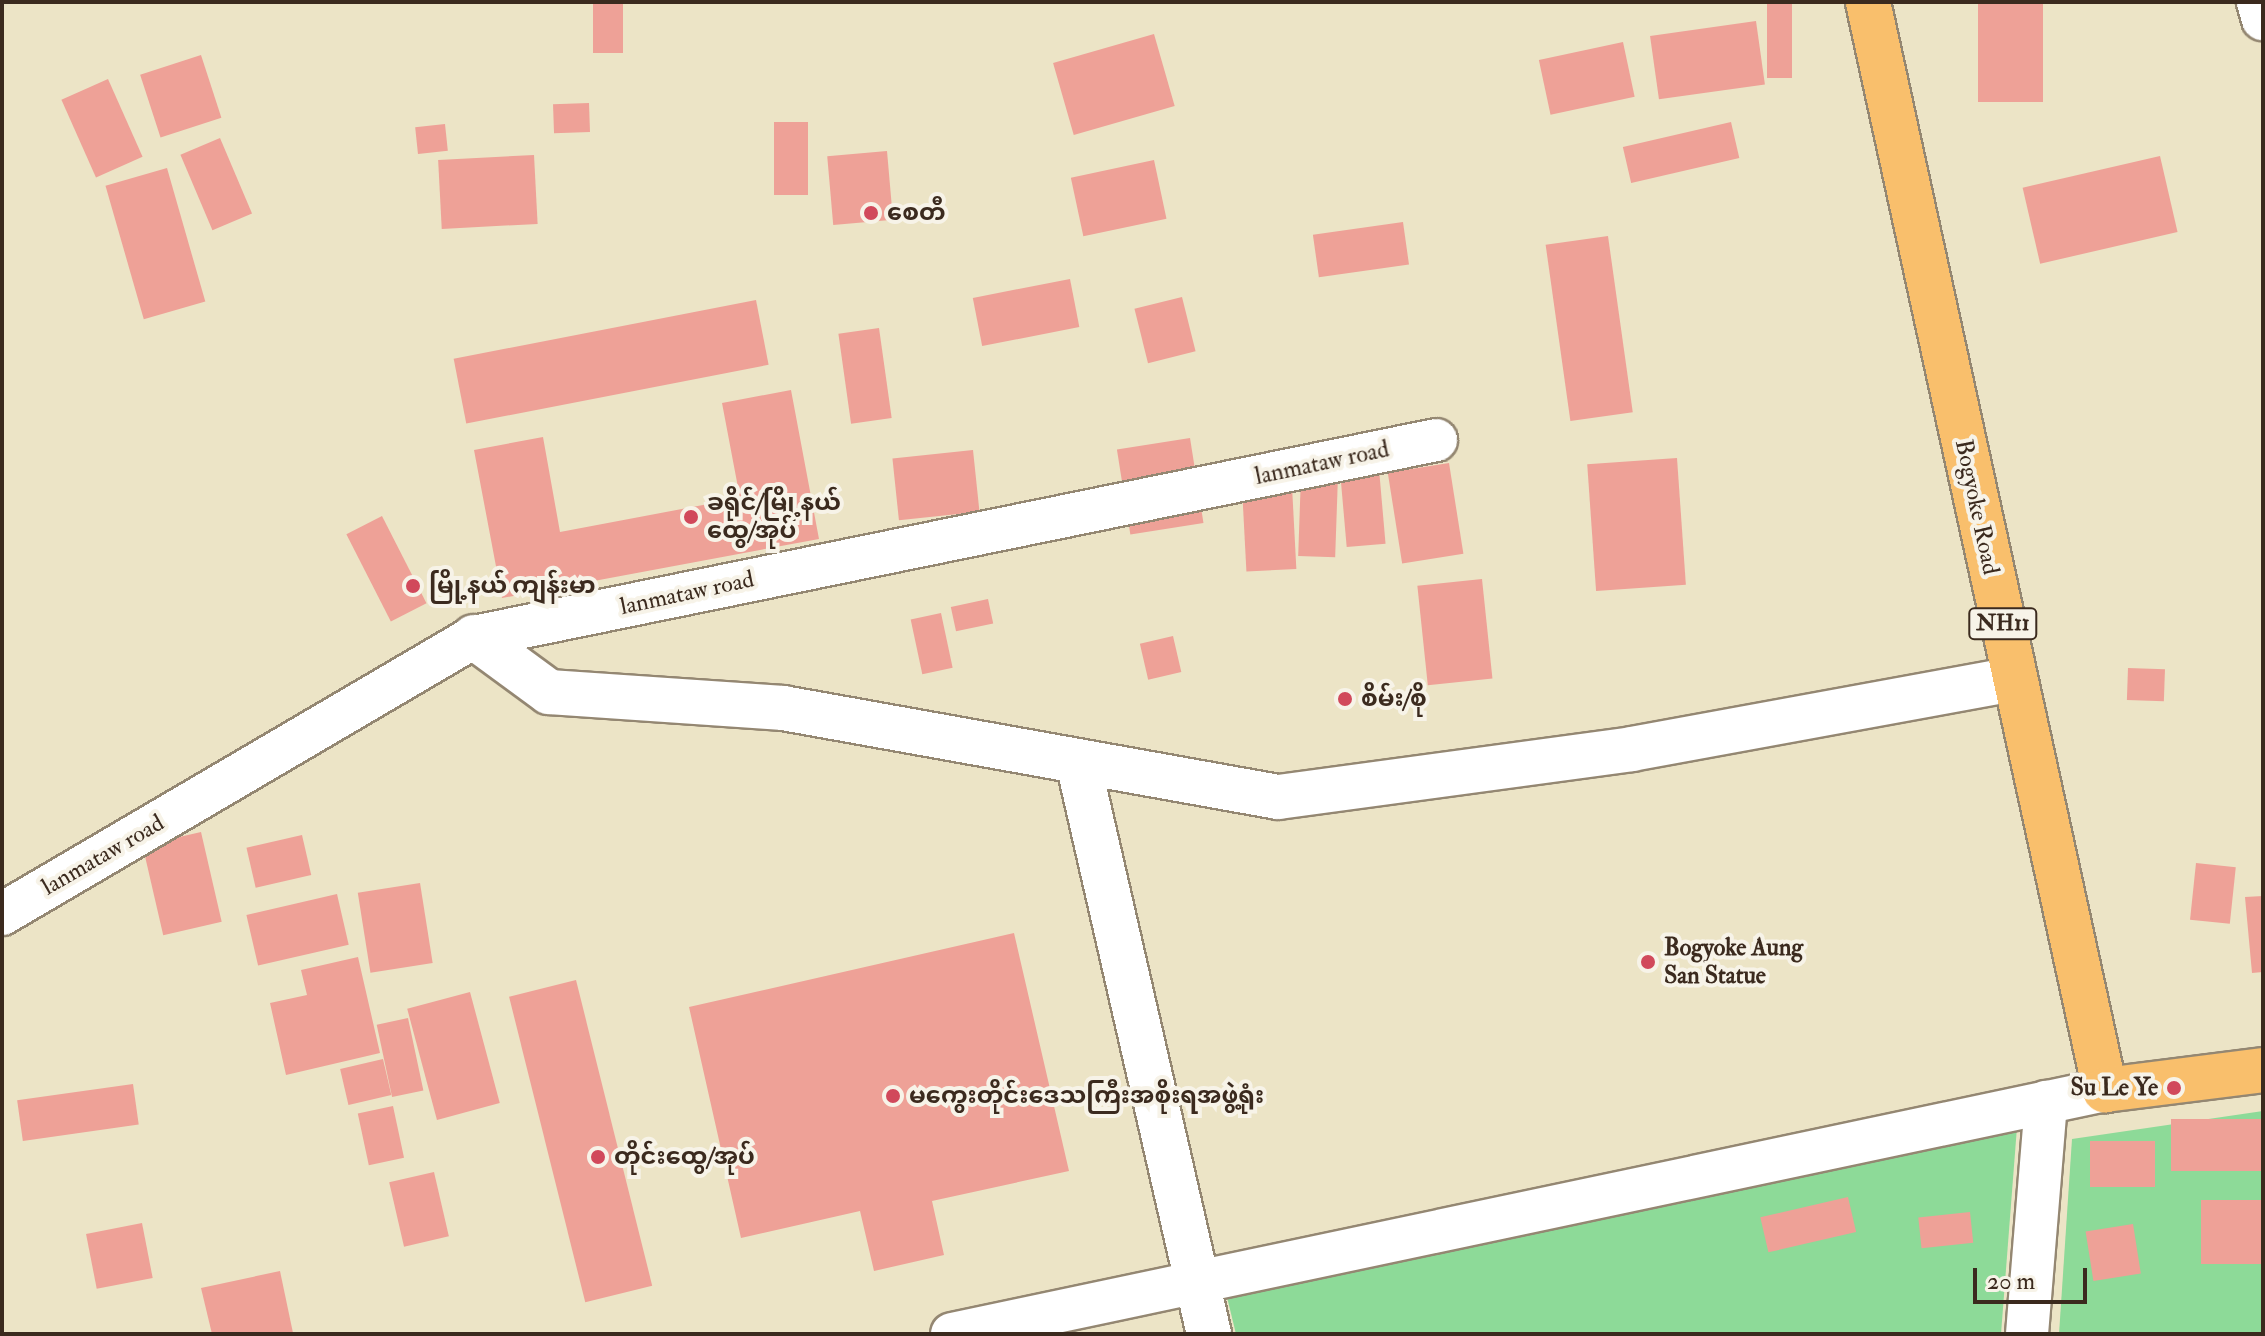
<!DOCTYPE html>
<meta charset="utf-8">
<style>
body{margin:0}
#map{position:relative;width:2265px;height:1336px;overflow:hidden;background:#ece4c6;font-family:"IM FELL Double Pica","Noto Sans Myanmar",serif}
div>[style]{position:absolute}
[style*='--x']{left:calc(var(--x)*1px);top:calc(var(--y)*1px);width:calc(var(--w)*1px);rotate:calc(var(--a)*1deg)}
.green>*{inset:0;background:#8dda98}
.building>*{inset:0;background:#eea197;transform-origin:0 0}
.roads{filter:drop-shadow(2px 0 #948772) drop-shadow(-2px 0 #948772) drop-shadow(0 2px #948772) drop-shadow(0 -2px #948772)}
.minor>*{height:42px;margin:-21px;padding:0 21px;transform-origin:21px;border-radius:21px;background:#fff}
.tertiary>*{height:44px;margin:-22px;padding:0 22px;transform-origin:22px;border-radius:22px;background:#fff}
.trunk>*{height:44px;margin:-22px;padding:0 22px;transform-origin:22px;border-radius:22px;background:#f9bf6c}
.dots>*{width:22px;height:22px;translate:-50% -50%;box-sizing:border-box;border:4px solid #f7f3e8;border-radius:50%}
span{translate:-50% -50%;white-space:nowrap;text-align:center;line-height:1.15;-webkit-text-stroke:8px #f7f3e8;paint-order:stroke}
.shield-label span{padding:2px 6px;background:#f7f3e8;border:2px solid;border-radius:6px;-webkit-text-stroke-width:0}
.shield-label{font-size:22px;color:#3b2a1e;font-weight:700}
.poi-label{font-size:24px;color:#3b2a1e;font-weight:700}
.left{translate:0 -50%;text-align:left}
.right{translate:-100% -50%;text-align:right}
.street-label{font-size:24px;color:#3b2a1e}
.frame{position:absolute;inset:0;border:4px solid #3b2a1e;pointer-events:none}
.scale{position:absolute;left:1973px;top:1268px;width:114px;height:36px;box-sizing:border-box;border:4px solid #3b2a1e;border-top:0;padding-left:10px;font-size:24px;line-height:28px;white-space:nowrap;color:#3b2a1e;-webkit-text-stroke:6px #f7f3e8;paint-order:stroke}
</style>
<div id="map">
<div class="green">
<div style="clip-path:polygon(2263px 1111px,2263px 1334px,2059px 1334px,2072px 1139px)"></div>
<div style="clip-path:polygon(2017px 1127px,2001px 1334px,1236px 1334px,1225px 1289px)"></div>
</div>
<div class="building">
<div style="left:1767px;top:2px;width:25px;height:76px"></div>
<div style="left:1978px;top:2px;width:65px;height:100px"></div>
<div style="left:593px;top:4px;width:30px;height:49px"></div>
<div style="left:1756px;top:21px;width:64px;height:107px;rotate:82deg"></div>
<div style="left:1154px;top:34px;width:75px;height:105px;rotate:74deg"></div>
<div style="left:1623px;top:42px;width:56px;height:86px;rotate:78deg"></div>
<div style="left:201px;top:55px;width:66px;height:64px;rotate:72deg"></div>
<div style="left:108px;top:79px;width:85px;height:51px;rotate:66deg"></div>
<div style="left:589px;top:103px;width:29px;height:36px;rotate:88deg"></div>
<div style="left:774px;top:122px;width:34px;height:73px"></div>
<div style="left:1731px;top:122px;width:37px;height:111px;rotate:77deg"></div>
<div style="left:445px;top:124px;width:27px;height:30px;rotate:84deg"></div>
<div style="left:220px;top:138px;width:82px;height:43px;rotate:67deg"></div>
<div style="left:887px;top:151px;width:69px;height:60px;rotate:85deg"></div>
<div style="left:534px;top:155px;width:69px;height:96px;rotate:87deg"></div>
<div style="left:2160px;top:156px;width:78px;height:141px;rotate:77deg"></div>
<div style="left:1154px;top:160px;width:60px;height:85px;rotate:78deg"></div>
<div style="left:167px;top:168px;width:139px;height:64px;rotate:74deg"></div>
<div style="left:1403px;top:222px;width:43px;height:91px;rotate:82deg"></div>
<div style="left:1608px;top:236px;width:178px;height:63px;rotate:82deg"></div>
<div style="left:1070px;top:279px;width:49px;height:99px;rotate:79deg"></div>
<div style="left:1182px;top:297px;width:56px;height:49px;rotate:76deg"></div>
<div style="left:756px;top:300px;width:66px;height:308px;rotate:79deg"></div>
<div style="left:879px;top:328px;width:91px;height:41px;rotate:82deg"></div>
<div style="clip-path:polygon(791px 390px,819px 539px,502px 598px,474px 450px,543px 437px,560px 532px,740px 498px,722px 403px)"></div>
<div style="left:1190px;top:438px;width:86px;height:74px;rotate:81deg"></div>
<div style="left:973px;top:450px;width:62px;height:81px;rotate:84deg"></div>
<div style="left:1677px;top:458px;width:127px;height:90px;rotate:86deg"></div>
<div style="left:1449px;top:463px;width:92px;height:62px;rotate:81deg"></div>
<div style="left:1379px;top:469px;width:75px;height:39px;rotate:85deg"></div>
<div style="left:1301px;top:475px;width:37px;height:81px;rotate:2deg"></div>
<div style="left:1292px;top:486px;width:83px;height:50px;rotate:87deg"></div>
<div style="left:382px;top:516px;width:98px;height:40px;rotate:63deg"></div>
<div style="left:1482px;top:579px;width:100px;height:65px;rotate:84deg"></div>
<div style="left:988px;top:599px;width:25px;height:38px;rotate:78deg"></div>
<div style="left:941px;top:613px;width:56px;height:31px;rotate:78deg"></div>
<div style="left:1173px;top:636px;width:37px;height:34px;rotate:77deg"></div>
<div style="left:2128px;top:668px;width:37px;height:32px;rotate:2deg"></div>
<div style="left:201px;top:832px;width:92px;height:60px;rotate:77deg"></div>
<div style="left:302px;top:835px;width:41px;height:57px;rotate:77deg"></div>
<div style="left:2196px;top:863px;width:40px;height:57px;rotate:6deg"></div>
<div style="left:420px;top:883px;width:81px;height:63px;rotate:81deg"></div>
<div style="left:337px;top:894px;width:52px;height:93px;rotate:77deg"></div>
<div style="clip-path:polygon(2263px 896px,2263px 972px,2252px 973px,2245px 897px)"></div>
<div style="clip-path:polygon(1014px 933px,1069px 1171px,932px 1201px,944px 1255px,874px 1271px,860px 1211px,741px 1238px,689px 1007px)"></div>
<div style="clip-path:polygon(358px 957px,380px 1053px,286px 1075px,270px 1003px,307px 995px,301px 970px)"></div>
<div style="left:576px;top:980px;width:315px;height:69px;rotate:76deg"></div>
<div style="left:470px;top:992px;width:115px;height:65px;rotate:75deg"></div>
<div style="left:408px;top:1018px;width:74px;height:32px;rotate:78deg"></div>
<div style="left:383px;top:1059px;width:37px;height:44px;rotate:77deg"></div>
<div style="left:133px;top:1084px;width:41px;height:117px;rotate:82deg"></div>
<div style="left:393px;top:1106px;width:53px;height:36px;rotate:78deg"></div>
<div style="left:2263px;top:1119px;width:52px;height:92px;rotate:90deg"></div>
<div style="left:2155px;top:1141px;width:46px;height:65px;rotate:90deg"></div>
<div style="left:434px;top:1172px;width:66px;height:46px;rotate:77deg"></div>
<div style="left:1848px;top:1197px;width:36px;height:90px;rotate:77deg"></div>
<div style="left:2263px;top:1200px;width:64px;height:62px;rotate:90deg"></div>
<div style="left:1970px;top:1212px;width:31px;height:52px;rotate:84deg"></div>
<div style="left:142px;top:1223px;width:56px;height:57px;rotate:79deg"></div>
<div style="left:2133px;top:1224px;width:50px;height:48px;rotate:81deg"></div>
<div style="clip-path:polygon(280px 1271px,293px 1333px,212px 1334px,201px 1288px)"></div>
</div>
<div class="roads">
<div class="minor">
<div style="--x:2258;--y:2;--w:18;--a:74"></div>
<div style="--x:2;--y:914;--w:547;--a:-30.41"></div>
<div style="--x:474;--y:637;--w:982;--a:-11.57"></div>
<div style="--x:952;--y:1334;--w:1179;--a:-11.95"></div>
<div style="--x:2027;--y:1334;--w:233;--a:-85.3"></div>
</div>
<div class="tertiary">
<div style="--x:474;--y:637;--w:93;--a:36.3"></div>
<div style="--x:549;--y:692;--w:235;--a:3.9"></div>
<div style="--x:783;--y:708;--w:503;--a:10.19"></div>
<div style="--x:1278;--y:797;--w:357;--a:-7.7"></div>
<div style="--x:1632;--y:749;--w:389;--a:-10.4"></div>
<div style="--x:1078;--y:762;--w:587;--a:77.1"></div>
</div>
<div class="trunk">
<div style="--x:1868;--y:2;--w:1114;--a:77.71"></div>
<div style="--x:2105;--y:1090;--w:159;--a:-7.2"></div>
</div>
</div>
<div class="dots">
<div style="left:871px;top:213px;background:#d1495b"></div>
<div style="left:691px;top:517px;background:#d1495b"></div>
<div style="left:413px;top:586px;background:#d1495b"></div>
<div style="left:1345px;top:699px;background:#d1495b"></div>
<div style="left:1648px;top:962px;background:#d1495b"></div>
<div style="left:2174px;top:1088px;background:#d1495b"></div>
<div style="left:893px;top:1096px;background:#d1495b"></div>
<div style="left:598px;top:1157px;background:#d1495b"></div>
</div>
<div class="shield-label">
<span style="left:2003px;top:624px">NH11</span>
</div>
<div class="poi-label">
<span class="left" style="left:887px;top:213px">စေတီ</span>
<span class="left" style="left:707px;top:517px">ခရိုင်/မြို့နယ်<br>ထွေ/အုပ်</span>
<span class="left" style="left:429px;top:586px">မြို့နယ် ကျန်းမာ</span>
<span class="left" style="left:1361px;top:699px">စိမ်း/စို</span>
<span class="left" style="left:1664px;top:962px">Bogyoke Aung<br>San Statue</span>
<span class="right" style="left:2158px;top:1088px">Su Le Ye</span>
<span class="left" style="left:909px;top:1096px">မကွေးတိုင်းဒေသကြီးအစိုးရအဖွဲ့ရုံး</span>
<span class="left" style="left:614px;top:1157px">တိုင်းထွေ/အုပ်</span>
</div>
<div class="street-label">
<span style="left:1322px;top:463px;rotate:-12deg">lanmataw road</span>
<span style="left:1977px;top:507px;rotate:78deg">Bogyoke Road</span>
<span style="left:687px;top:593px;rotate:-12deg">lanmataw road</span>
<span style="left:103px;top:855px;rotate:-30deg">lanmataw road</span>
</div>
<div class="frame"></div>
<div class="scale">20 m</div>
</div>
